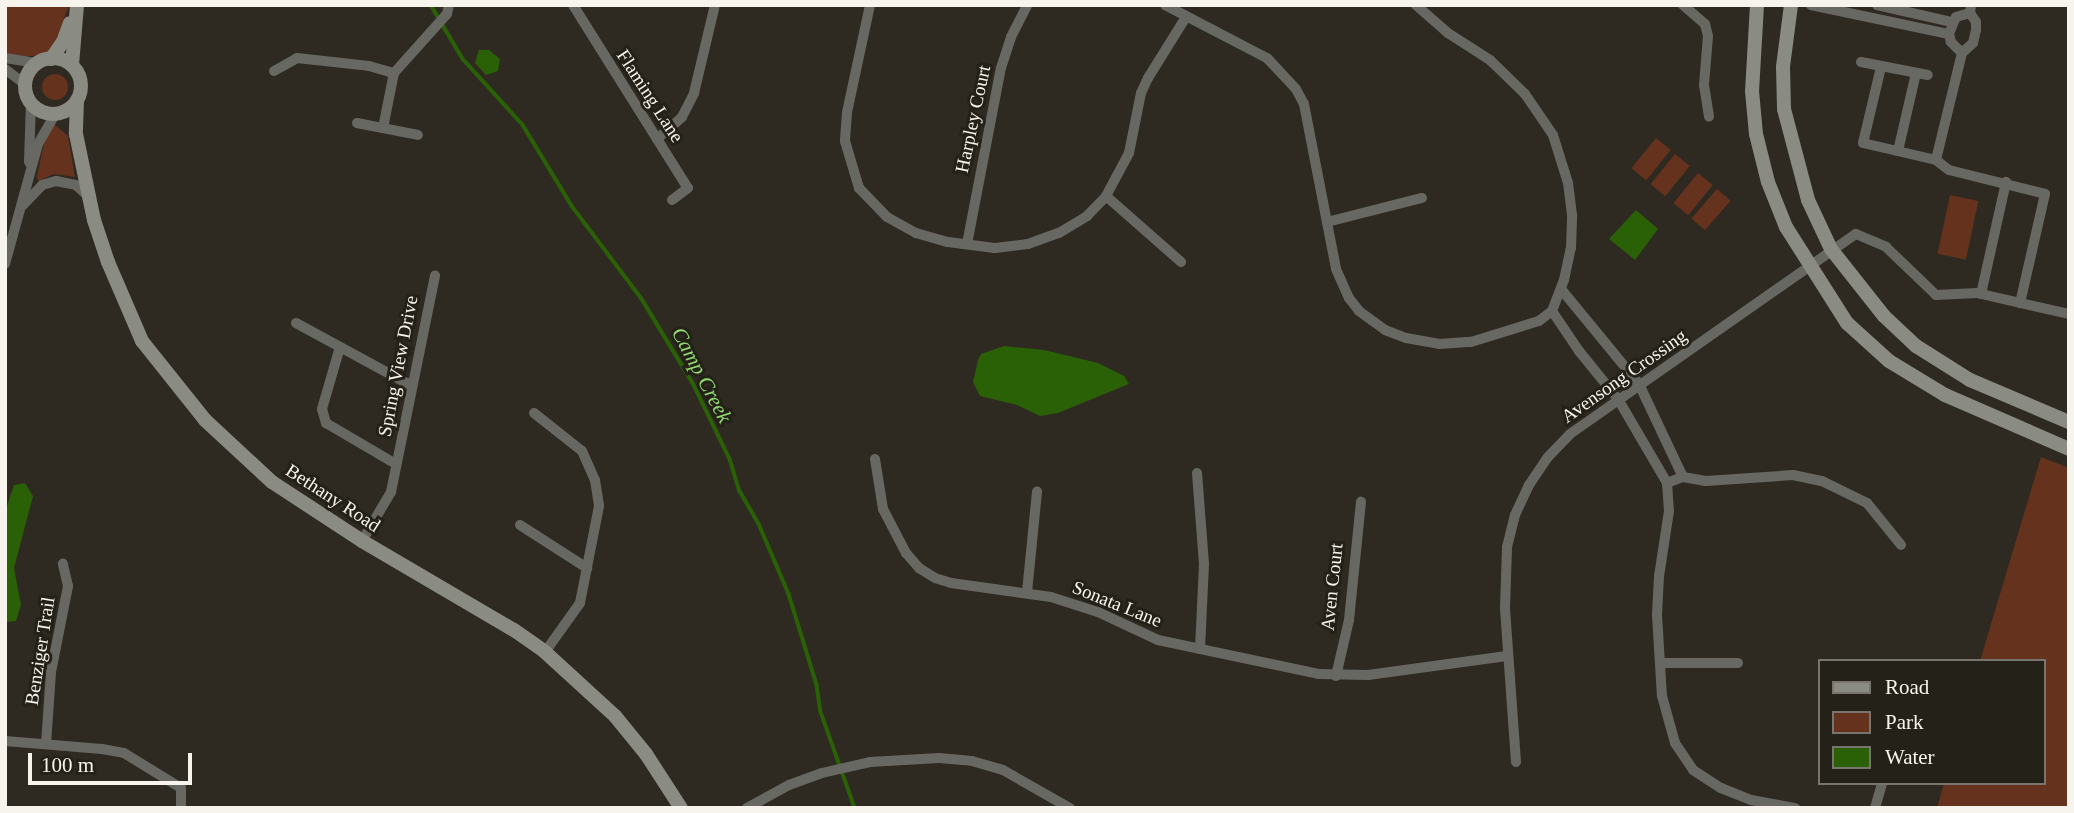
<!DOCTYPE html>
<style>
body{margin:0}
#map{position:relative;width:2074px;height:813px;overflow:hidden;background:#2e2a21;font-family:"Times New Roman",serif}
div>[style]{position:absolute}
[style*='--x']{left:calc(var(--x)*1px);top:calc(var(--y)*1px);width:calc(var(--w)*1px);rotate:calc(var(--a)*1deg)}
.green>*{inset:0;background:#65321d;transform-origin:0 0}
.round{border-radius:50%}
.water>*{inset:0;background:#2a6106}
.stream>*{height:3.5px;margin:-1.75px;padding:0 1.75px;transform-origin:1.75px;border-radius:1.75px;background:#2a6106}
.street>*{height:10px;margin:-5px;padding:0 5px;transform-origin:5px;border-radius:5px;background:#686863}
.secondary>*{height:14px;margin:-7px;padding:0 7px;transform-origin:7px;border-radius:7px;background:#8a8b83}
.secondary>.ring{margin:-7px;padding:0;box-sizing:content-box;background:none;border:14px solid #8a8b83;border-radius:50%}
span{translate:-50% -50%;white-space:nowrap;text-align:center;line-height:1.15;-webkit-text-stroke:6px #242118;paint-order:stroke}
.street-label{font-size:19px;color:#f7f4ee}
.water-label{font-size:21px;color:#91db71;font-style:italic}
.frame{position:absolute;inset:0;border:7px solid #f7f4ee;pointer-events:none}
.legend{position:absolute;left:1818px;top:659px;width:228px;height:126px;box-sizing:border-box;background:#242118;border:2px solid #78756e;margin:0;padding:9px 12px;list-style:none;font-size:21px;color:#f7f4ee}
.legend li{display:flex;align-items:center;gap:14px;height:35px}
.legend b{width:35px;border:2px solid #78756e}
.scale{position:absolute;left:28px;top:753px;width:164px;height:32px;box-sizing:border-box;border:4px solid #f7f4ee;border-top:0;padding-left:9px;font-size:21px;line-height:24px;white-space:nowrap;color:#f7f4ee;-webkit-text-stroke:5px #242118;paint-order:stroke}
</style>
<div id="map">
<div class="green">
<div style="clip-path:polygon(5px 5px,69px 5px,54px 46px,44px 55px,19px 57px,5px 54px)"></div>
<div class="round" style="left:42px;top:74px;width:26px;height:26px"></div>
<div style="clip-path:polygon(54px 124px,68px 136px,75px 177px,54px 174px,38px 181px,37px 176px,44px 144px)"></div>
<div style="left:1656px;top:138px;width:19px;height:39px;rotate:39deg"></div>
<div style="left:1675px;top:154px;width:19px;height:39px;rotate:39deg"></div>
<div style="left:1698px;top:173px;width:19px;height:39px;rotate:39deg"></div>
<div style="left:1717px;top:189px;width:18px;height:39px;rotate:41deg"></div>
<div style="left:1950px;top:195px;width:29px;height:60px;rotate:12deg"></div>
<div style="clip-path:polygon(2041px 457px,2069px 468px,2069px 808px,1937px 808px,1944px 783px,2044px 783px,2044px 661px,1980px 661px)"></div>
</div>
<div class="water">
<div style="clip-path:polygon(479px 50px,489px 50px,500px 59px,498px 71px,486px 75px,475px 63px)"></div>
<div style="clip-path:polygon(1636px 210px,1658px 229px,1635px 260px,1609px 239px)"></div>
<div style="clip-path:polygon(1004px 346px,1044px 350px,1098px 363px,1124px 376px,1129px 384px,1058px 413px,1040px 416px,1017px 405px,980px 396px,973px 382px,978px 360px,981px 354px)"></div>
<div style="clip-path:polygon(25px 483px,33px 496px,14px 568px,21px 605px,16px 621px,5px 622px,5px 512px,14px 485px)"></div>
</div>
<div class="stream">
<div style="--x:431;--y:5;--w:63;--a:59.3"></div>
<div style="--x:463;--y:59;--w:89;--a:47.7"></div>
<div style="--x:523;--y:125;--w:95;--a:58.8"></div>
<div style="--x:572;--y:206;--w:116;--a:53"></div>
<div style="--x:642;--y:299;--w:100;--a:58.8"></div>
<div style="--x:694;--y:385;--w:82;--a:64.1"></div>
<div style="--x:730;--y:459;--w:34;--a:73"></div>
<div style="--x:740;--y:491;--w:38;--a:60"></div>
<div style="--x:759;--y:524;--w:76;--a:66.8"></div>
<div style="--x:789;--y:594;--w:95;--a:72.9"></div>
<div style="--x:817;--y:685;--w:27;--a:82"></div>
<div style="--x:821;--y:712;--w:102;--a:70.5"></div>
</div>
<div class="street">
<div style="--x:573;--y:5;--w:216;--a:57.9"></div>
<div style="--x:688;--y:188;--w:20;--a:143"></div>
<div style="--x:870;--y:5;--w:109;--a:102.1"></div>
<div style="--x:847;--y:112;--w:29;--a:94"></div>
<div style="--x:845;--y:141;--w:49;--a:73.4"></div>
<div style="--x:859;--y:188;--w:40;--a:46"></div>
<div style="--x:887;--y:217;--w:33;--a:29"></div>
<div style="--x:916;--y:233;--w:33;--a:16"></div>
<div style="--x:948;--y:242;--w:47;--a:7.3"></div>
<div style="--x:995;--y:248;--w:33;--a:-7"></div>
<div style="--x:1028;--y:244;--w:33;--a:-20"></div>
<div style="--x:1059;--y:233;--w:33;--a:-31"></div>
<div style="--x:1087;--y:216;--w:28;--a:-46"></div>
<div style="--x:1106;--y:196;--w:49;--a:-61.9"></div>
<div style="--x:1129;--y:153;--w:61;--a:-78.7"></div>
<div style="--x:1141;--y:93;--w:17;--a:-65"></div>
<div style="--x:1148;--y:78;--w:72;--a:-58.1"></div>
<div style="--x:1165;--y:5;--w:115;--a:27.5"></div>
<div style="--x:1267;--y:58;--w:42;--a:46.9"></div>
<div style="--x:1296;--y:89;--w:17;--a:62"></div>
<div style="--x:1304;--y:104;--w:168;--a:79"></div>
<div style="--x:1336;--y:269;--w:32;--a:66"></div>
<div style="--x:1349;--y:298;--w:16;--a:52"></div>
<div style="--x:1359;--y:311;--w:32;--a:36"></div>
<div style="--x:1385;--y:330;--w:22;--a:21"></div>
<div style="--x:1406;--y:338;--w:34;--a:10"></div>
<div style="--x:1439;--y:344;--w:32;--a:-4"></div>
<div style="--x:1471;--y:342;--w:71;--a:-17.2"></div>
<div style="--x:1539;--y:321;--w:16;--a:-38"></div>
<div style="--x:1552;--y:311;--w:33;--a:-69"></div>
<div style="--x:1564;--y:280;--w:33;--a:-78"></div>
<div style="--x:1571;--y:248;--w:33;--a:-88"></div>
<div style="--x:1572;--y:215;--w:32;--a:-97"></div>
<div style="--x:1568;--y:183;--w:50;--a:-107.4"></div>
<div style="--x:1553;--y:135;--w:50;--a:-124.3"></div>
<div style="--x:1525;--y:94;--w:49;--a:-135.8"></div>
<div style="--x:1490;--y:60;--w:50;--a:-147.3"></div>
<div style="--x:1448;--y:33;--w:43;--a:-138.8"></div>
<div style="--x:1683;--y:5;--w:29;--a:41"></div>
<div style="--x:1705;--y:24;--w:12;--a:76"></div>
<div style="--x:1708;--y:36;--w:49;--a:94.7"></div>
<div style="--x:1704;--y:85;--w:32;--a:81"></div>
<div style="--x:1811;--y:5;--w:141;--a:11.9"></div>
<div style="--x:1877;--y:5;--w:77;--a:12.8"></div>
<div style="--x:1971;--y:5;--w:8;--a:97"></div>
<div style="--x:1970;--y:13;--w:11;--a:56"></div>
<div style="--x:1976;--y:22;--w:8;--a:90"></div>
<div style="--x:1976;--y:30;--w:13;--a:103"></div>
<div style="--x:1973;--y:43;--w:15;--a:138"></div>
<div style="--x:1962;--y:53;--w:110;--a:103.7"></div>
<div style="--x:1936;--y:160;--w:16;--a:38"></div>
<div style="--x:1949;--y:170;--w:99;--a:14"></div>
<div style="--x:2045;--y:194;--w:112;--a:102.9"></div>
<div style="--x:1962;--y:53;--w:16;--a:-135"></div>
<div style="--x:1951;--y:42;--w:8;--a:-104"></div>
<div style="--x:1949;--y:34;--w:18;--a:-68"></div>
<div style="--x:1956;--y:17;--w:15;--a:-16"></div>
<div style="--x:5;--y:58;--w:31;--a:9"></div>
<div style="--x:1861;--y:62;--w:68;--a:11"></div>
<div style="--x:1881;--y:67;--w:78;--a:103.3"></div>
<div style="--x:1863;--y:143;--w:75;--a:13.1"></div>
<div style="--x:5;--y:69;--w:26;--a:37"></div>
<div style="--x:274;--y:71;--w:26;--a:-29"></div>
<div style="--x:297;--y:58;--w:72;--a:6.3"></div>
<div style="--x:369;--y:66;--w:26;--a:16"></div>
<div style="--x:357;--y:123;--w:62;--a:11.1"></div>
<div style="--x:383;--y:128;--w:56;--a:-78.7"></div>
<div style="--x:394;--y:73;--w:79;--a:-48.1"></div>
<div style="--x:447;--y:14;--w:9;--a:-77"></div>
<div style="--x:657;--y:139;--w:33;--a:-41"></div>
<div style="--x:682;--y:117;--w:27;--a:-63"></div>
<div style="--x:694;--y:93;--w:90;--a:-76.6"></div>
<div style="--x:1898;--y:151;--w:80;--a:-77"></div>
<div style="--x:29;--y:162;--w:59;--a:-88.1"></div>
<div style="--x:1106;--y:196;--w:100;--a:41.3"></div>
<div style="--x:23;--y:205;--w:28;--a:-46"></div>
<div style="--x:42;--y:185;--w:15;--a:-16"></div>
<div style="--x:56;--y:181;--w:20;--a:11"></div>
<div style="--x:76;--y:185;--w:16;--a:43"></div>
<div style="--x:1327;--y:222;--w:98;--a:-14.2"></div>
<div style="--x:967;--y:244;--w:179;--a:-79.1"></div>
<div style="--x:1001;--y:68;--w:33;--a:-72"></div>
<div style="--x:1011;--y:37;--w:36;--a:-63"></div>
<div style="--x:5;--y:264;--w:124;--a:-74.6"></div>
<div style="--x:38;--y:144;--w:36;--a:-60"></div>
<div style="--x:1561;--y:289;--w:123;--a:50.6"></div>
<div style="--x:1639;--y:384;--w:103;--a:64.7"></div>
<div style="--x:1981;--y:294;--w:115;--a:-77.4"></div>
<div style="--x:1552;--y:311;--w:48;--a:56"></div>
<div style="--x:1579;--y:351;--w:62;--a:50.9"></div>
<div style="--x:1618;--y:399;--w:97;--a:59.7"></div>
<div style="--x:1667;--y:483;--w:28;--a:86"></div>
<div style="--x:1669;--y:511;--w:66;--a:98.7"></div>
<div style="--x:1659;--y:576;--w:39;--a:93"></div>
<div style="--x:1657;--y:615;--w:81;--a:86.5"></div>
<div style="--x:1662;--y:696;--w:49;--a:74.5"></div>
<div style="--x:1675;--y:743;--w:32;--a:56"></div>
<div style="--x:1693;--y:770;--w:33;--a:33"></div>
<div style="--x:1721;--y:788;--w:32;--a:22"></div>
<div style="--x:1751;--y:800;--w:45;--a:10.3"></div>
<div style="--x:296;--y:323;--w:132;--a:28.5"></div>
<div style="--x:340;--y:347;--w:65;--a:106.2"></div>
<div style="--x:322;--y:409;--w:15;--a:74"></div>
<div style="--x:326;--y:423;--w:81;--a:30.4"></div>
<div style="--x:534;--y:413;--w:61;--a:38.4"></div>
<div style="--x:582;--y:451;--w:32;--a:66"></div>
<div style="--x:595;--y:480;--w:26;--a:81"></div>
<div style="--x:599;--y:506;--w:99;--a:101.1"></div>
<div style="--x:580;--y:603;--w:60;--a:125.5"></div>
<div style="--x:875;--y:459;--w:51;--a:80.9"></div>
<div style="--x:883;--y:509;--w:50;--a:62.4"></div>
<div style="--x:906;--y:553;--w:20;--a:49"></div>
<div style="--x:919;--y:568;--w:19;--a:32"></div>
<div style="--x:935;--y:578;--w:17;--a:17"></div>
<div style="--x:951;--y:583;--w:101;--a:8"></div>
<div style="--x:1051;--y:597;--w:49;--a:17.7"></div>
<div style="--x:1098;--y:612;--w:66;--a:25"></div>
<div style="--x:1158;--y:640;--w:165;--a:11.9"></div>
<div style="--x:1319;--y:674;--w:49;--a:1.2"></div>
<div style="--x:1368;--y:675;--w:140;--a:-7.8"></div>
<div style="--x:1197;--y:473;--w:91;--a:85.6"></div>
<div style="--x:1204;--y:564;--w:85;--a:92.7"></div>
<div style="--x:1667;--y:483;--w:17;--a:-21"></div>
<div style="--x:1683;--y:477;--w:23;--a:10"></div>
<div style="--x:1706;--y:481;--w:87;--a:-3.9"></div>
<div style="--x:1793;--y:475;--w:30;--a:12"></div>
<div style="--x:1822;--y:481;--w:50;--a:26.1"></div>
<div style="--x:1867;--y:503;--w:54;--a:51"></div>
<div style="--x:520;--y:525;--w:80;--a:32.7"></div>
<div style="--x:362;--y:541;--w:57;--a:-59.4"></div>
<div style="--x:391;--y:492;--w:221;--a:-78.5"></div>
<div style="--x:1027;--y:592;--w:101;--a:-84.3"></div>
<div style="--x:1661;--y:663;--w:77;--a:0"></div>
<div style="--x:1336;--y:676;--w:57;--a:-76.9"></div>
<div style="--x:1349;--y:620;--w:119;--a:-84.2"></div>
<div style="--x:5;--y:741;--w:97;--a:4.7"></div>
<div style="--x:102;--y:749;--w:22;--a:10"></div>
<div style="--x:124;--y:753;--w:67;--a:31.6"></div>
<div style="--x:181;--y:788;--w:20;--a:90"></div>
<div style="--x:46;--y:744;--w:72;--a:-86"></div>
<div style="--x:51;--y:672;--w:88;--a:-78.8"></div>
<div style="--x:68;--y:586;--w:23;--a:-103"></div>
<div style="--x:1516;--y:762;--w:154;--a:-94.1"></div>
<div style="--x:1505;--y:608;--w:61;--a:-88.1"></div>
<div style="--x:1507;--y:547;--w:33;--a:-76"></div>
<div style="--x:1515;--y:515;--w:33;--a:-65"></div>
<div style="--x:1529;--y:485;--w:32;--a:-56"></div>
<div style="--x:1547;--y:458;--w:33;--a:-46"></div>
<div style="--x:1570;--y:434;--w:349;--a:-35"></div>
<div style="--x:1856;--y:234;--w:33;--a:23"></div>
<div style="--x:1886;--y:247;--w:69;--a:43.8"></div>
<div style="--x:1936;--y:295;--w:41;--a:-2.8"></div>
<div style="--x:1977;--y:293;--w:94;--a:12.9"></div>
<div style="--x:747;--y:808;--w:48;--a:-28.7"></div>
<div style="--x:789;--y:785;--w:35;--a:-20"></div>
<div style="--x:822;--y:773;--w:49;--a:-12.9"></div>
<div style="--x:870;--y:762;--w:69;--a:-3.3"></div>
<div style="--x:939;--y:758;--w:33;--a:5"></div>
<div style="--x:972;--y:761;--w:32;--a:16"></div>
<div style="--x:1003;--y:770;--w:77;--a:29.6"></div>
<div style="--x:1875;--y:808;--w:26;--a:-74"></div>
</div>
<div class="secondary">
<div style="--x:1757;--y:5;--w:86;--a:93.3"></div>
<div style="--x:1752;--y:91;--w:43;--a:84.7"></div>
<div style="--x:1756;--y:134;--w:49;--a:76"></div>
<div style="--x:1768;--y:182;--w:48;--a:68.2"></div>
<div style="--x:1786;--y:227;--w:114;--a:57.6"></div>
<div style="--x:1847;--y:323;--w:57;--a:42.1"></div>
<div style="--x:1889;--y:361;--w:66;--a:31.3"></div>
<div style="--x:1945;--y:395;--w:135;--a:23.5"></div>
<div style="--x:1791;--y:5;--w:63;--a:97.4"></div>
<div style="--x:1783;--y:67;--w:42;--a:88.6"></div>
<div style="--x:1784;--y:109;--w:94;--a:75.2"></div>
<div style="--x:1808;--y:200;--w:54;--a:64.9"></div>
<div style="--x:1831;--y:249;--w:85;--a:51.7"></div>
<div style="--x:1884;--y:316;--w:44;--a:43.2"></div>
<div style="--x:1916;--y:346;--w:64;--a:32.2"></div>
<div style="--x:1970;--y:380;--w:108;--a:23"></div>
<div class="ring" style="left:25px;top:58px;width:42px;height:42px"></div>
<div style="--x:51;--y:59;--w:21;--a:-55"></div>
<div style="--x:63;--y:42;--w:20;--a:-70"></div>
<div style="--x:72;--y:65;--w:60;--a:-85.2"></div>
<div style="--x:77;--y:100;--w:34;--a:92"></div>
<div style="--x:76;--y:134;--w:88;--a:78.2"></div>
<div style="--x:94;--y:220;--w:44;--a:71.6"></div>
<div style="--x:108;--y:262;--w:86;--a:66.7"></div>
<div style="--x:142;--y:341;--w:101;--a:51.4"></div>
<div style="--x:205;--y:420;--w:91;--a:42.8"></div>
<div style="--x:272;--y:482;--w:108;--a:33.2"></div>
<div style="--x:362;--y:541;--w:176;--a:30.4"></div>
<div style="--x:514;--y:630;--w:38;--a:35"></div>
<div style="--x:545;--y:652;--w:95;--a:42.4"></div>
<div style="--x:615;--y:716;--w:49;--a:50.8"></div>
<div style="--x:646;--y:754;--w:64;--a:57.1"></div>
</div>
<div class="street-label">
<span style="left:650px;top:96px;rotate:57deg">Flaming Lane</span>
<span style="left:973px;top:119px;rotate:-78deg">Harpley Court</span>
<span style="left:398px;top:366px;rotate:-79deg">Spring View Drive</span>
<span style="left:1624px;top:376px;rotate:-35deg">Avensong Crossing</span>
<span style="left:333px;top:498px;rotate:33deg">Bethany Road</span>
<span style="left:1332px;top:587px;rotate:-84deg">Aven Court</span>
<span style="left:1117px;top:604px;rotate:22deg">Sonata Lane</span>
<span style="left:40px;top:651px;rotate:-81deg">Benziger Trail</span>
</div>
<div class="water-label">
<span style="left:702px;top:375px;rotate:62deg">Camp Creek</span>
</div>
<div class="frame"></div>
<ul class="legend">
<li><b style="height:9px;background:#8a8b83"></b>Road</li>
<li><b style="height:19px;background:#65321d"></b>Park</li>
<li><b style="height:19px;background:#2a6106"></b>Water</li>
</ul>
<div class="scale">100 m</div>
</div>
